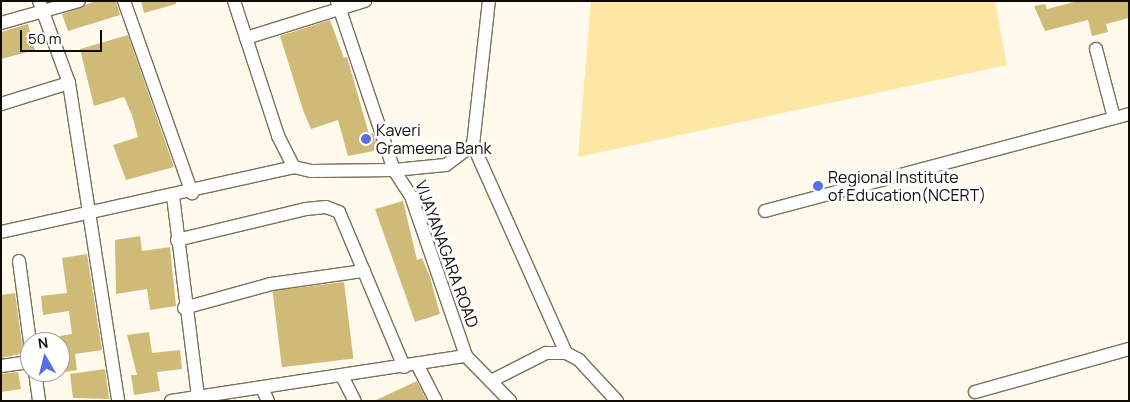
<!DOCTYPE html>
<style>
body{margin:0}
#map{position:relative;width:1130px;height:402px;overflow:hidden;background:#fffaeb;font-family:Manrope,sans-serif}
div>[style]{position:absolute}
[style*='--x']{left:calc(var(--x)*1px);top:calc(var(--y)*1px);width:calc(var(--w)*1px);rotate:calc(var(--a)*1deg)}
.green>*{inset:0;background:#fde7a5}
.building>*{inset:0;background:#d0ba77;transform-origin:0 0}
.roads{filter:drop-shadow(1px 0 #79715b) drop-shadow(-1px 0 #79715b) drop-shadow(0 1px #79715b) drop-shadow(0 -1px #79715b)}
.minor>*{height:12px;margin:-6px;padding:0 6px;transform-origin:6px;border-radius:6px;background:#fff}
.dots>*{width:14px;height:14px;translate:-50% -50%;box-sizing:border-box;border:2px solid #fff;border-radius:50%}
span{translate:-50% -50%;white-space:nowrap;text-align:center;line-height:1.15;-webkit-text-stroke:5px #fff;paint-order:stroke}
.poi-label{font-size:16px;color:#0f0c05}
.left{translate:0 -50%;text-align:left}
.street-label{font-size:16px;color:#0f0c05}
.frame{position:absolute;inset:0;border:2px solid #0f0c05;pointer-events:none}
.north{position:absolute;left:20px;top:332px;width:50px;height:50px;box-sizing:border-box;background:#fff;border:1px solid #9f9e9b;border-radius:50%;rotate:352deg;font-size:14px;font-weight:700;line-height:20px;text-align:center;color:#0f0c05}
.north::after{content:'';display:block;margin:auto;width:18px;height:22px;background:#586ee4;clip-path:polygon(50% 0,100% 100%,50% 72%,0 100%)}
.scale{position:absolute;left:20px;top:30px;width:82px;height:22px;box-sizing:border-box;border:2px solid #0f0c05;border-top:0;padding-left:6px;font-size:15px;line-height:18px;white-space:nowrap;color:#0f0c05;-webkit-text-stroke:4px #fff;paint-order:stroke}
</style>
<div id="map">
<div class="green">
<div style="clip-path:polygon(591px 1px,995px 1px,1007px 65px,578px 157px)"></div>
</div>
<div class="building">
<div style="clip-path:polygon(96px 1px,116px 1px,120px 15px,68px 31px,62px 14px)"></div>
<div style="clip-path:polygon(141px 1px,176px 1px,176px 4px,144px 13px)"></div>
<div style="clip-path:polygon(1078px 1px,1129px 1px,1129px 18px,1106px 24px,1108px 32px,1092px 36px,1088px 20px,1045px 31px,1034px 6px,1045px 4px,1047px 9px)"></div>
<div style="clip-path:polygon(330px 20px,344px 58px,347px 57px,369px 134px,373px 133px,379px 150px,348px 156px,338px 120px,311px 129px,303px 110px,280px 36px)"></div>
<div style="clip-path:polygon(28px 24px,35px 50px,1px 59px,1px 32px)"></div>
<div style="clip-path:polygon(128px 35px,174px 167px,126px 180px,113px 145px,138px 137px,132px 115px,124px 97px,94px 106px,80px 49px)"></div>
<div style="clip-path:polygon(403px 201px,417px 260px,422px 258px,430px 277px,440px 314px,415px 322px,375px 209px)"></div>
<div style="clip-path:polygon(140px 236px,142px 251px,170px 247px,176px 306px,150px 310px,147px 289px,116px 294px,115px 240px)"></div>
<div style="clip-path:polygon(87px 254px,102px 350px,75px 354px,77px 370px,60px 373px,60px 336px,72px 334px,69px 311px,43px 315px,41px 296px,67px 293px,62px 258px)"></div>
<div style="left:344px;top:282px;width:77px;height:72px;rotate:83deg"></div>
<div style="clip-path:polygon(15px 293px,22px 343px,30px 352px,1px 358px,1px 295px)"></div>
<div style="clip-path:polygon(149px 332px,152px 353px,180px 350px,182px 369px,157px 372px,160px 391px,134px 395px,131px 375px,137px 375px,127px 335px)"></div>
<div style="clip-path:polygon(105px 369px,109px 399px,73px 398px,70px 374px)"></div>
<div style="clip-path:polygon(18px 372px,21px 389px,1px 392px,1px 374px)"></div>
<div style="clip-path:polygon(417px 381px,427px 401px,374px 401px)"></div>
</div>
<div class="roads">
<div class="minor">
<div style="--x:39;--y:1;--w:87;--a:69.9"></div>
<div style="--x:69;--y:83;--w:322;--a:81.2"></div>
<div style="--x:124;--y:1;--w:204;--a:70.5"></div>
<div style="--x:234;--y:1;--w:142;--a:71.9"></div>
<div style="--x:278;--y:136;--w:35;--a:63"></div>
<div style="--x:294;--y:167;--w:18;--a:13"></div>
<div style="--x:312;--y:171;--w:82;--a:-0.7"></div>
<div style="--x:394;--y:170;--w:31;--a:57"></div>
<div style="--x:411;--y:196;--w:169;--a:71"></div>
<div style="--x:466;--y:356;--w:63;--a:45.6"></div>
<div style="--x:337;--y:1;--w:178;--a:71.4"></div>
<div style="--x:394;--y:170;--w:52;--a:-5.5"></div>
<div style="--x:446;--y:165;--w:34;--a:-37"></div>
<div style="--x:473;--y:145;--w:145;--a:-83.7"></div>
<div style="--x:1;--y:23;--w:81;--a:-15.8"></div>
<div style="--x:246;--y:38;--w:125;--a:-17.3"></div>
<div style="--x:1096;--y:49;--w:71;--a:75.4"></div>
<div style="--x:1;--y:104;--w:71;--a:-17.2"></div>
<div style="--x:473;--y:145;--w:228;--a:65.9"></div>
<div style="--x:173;--y:196;--w:203;--a:82.9"></div>
<div style="--x:765;--y:211;--w:377;--a:-14.9"></div>
<div style="--x:1;--y:232;--w:300;--a:-12.5"></div>
<div style="--x:177;--y:240;--w:133;--a:-13.5"></div>
<div style="--x:306;--y:209;--w:20;--a:-6"></div>
<div style="--x:326;--y:207;--w:14;--a:21"></div>
<div style="--x:339;--y:212;--w:168;--a:67.2"></div>
<div style="--x:19;--y:261;--w:82;--a:82.3"></div>
<div style="--x:184;--y:308;--w:90;--a:-15.4"></div>
<div style="--x:271;--y:284;--w:94;--a:-8"></div>
<div style="--x:1;--y:366;--w:29;--a:-8"></div>
<div style="--x:418;--y:366;--w:39;--a:63"></div>
<div style="--x:35;--y:372;--w:29;--a:82"></div>
<div style="--x:342;--y:376;--w:28;--a:63"></div>
<div style="--x:491;--y:381;--w:62;--a:-27"></div>
<div style="--x:546;--y:353;--w:20;--a:0"></div>
<div style="--x:566;--y:353;--w:15;--a:28"></div>
<div style="--x:579;--y:360;--w:56;--a:47.2"></div>
<div style="--x:262;--y:388;--w:14;--a:65"></div>
<div style="--x:975;--y:392;--w:160;--a:-15.6"></div>
<div style="--x:171;--y:401;--w:298;--a:-8.7"></div>
</div>
</div>
<div class="dots">
<div style="left:366px;top:139px;background:#586ee4"></div>
<div style="left:818px;top:186px;background:#586ee4"></div>
</div>
<div class="poi-label">
<span class="left" style="left:376px;top:139px">Kaveri<br>Grameena Bank</span>
<span class="left" style="left:828px;top:186px">Regional Institute<br>of Education(NCERT)</span>
</div>
<div class="street-label">
<span style="left:447px;top:254px;rotate:70deg">VIJAYANAGARA ROAD</span>
</div>
<div class="frame"></div>
<div class="north">N</div>
<div class="scale">50 m</div>
</div>
